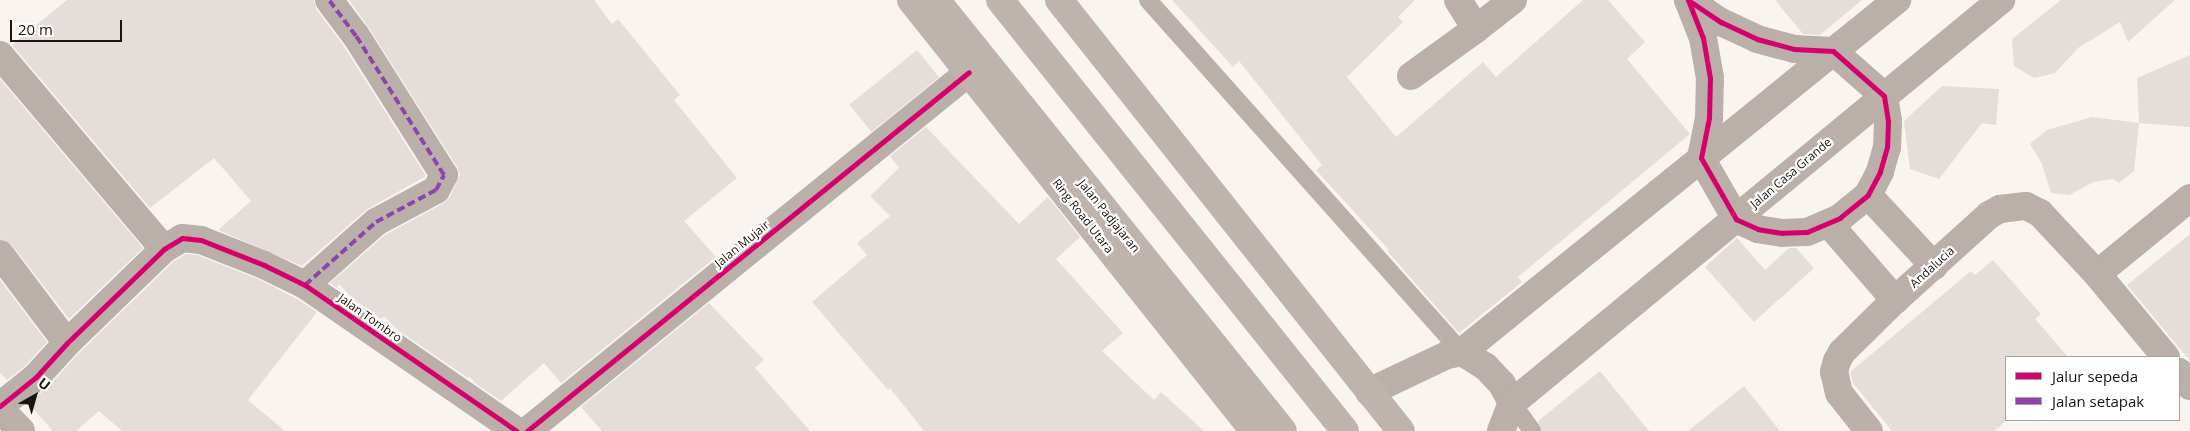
<!DOCTYPE html>
<style>
body{margin:0}
#map{position:relative;width:2190px;height:431px;overflow:hidden;background:#faf4f1;font-family:"Open Sans",sans-serif}
div>[style]{position:absolute}
[style*='--x']{left:calc(var(--x)*1px);top:calc(var(--y)*1px);width:calc(var(--w)*1px);rotate:calc(var(--a)*1deg)}
.building>*{inset:0;background:#e4ddd9;transform-origin:0 0}
.lane>*{height:18px;margin:-9px;padding:0 9px;transform-origin:9px;border-radius:9px;background:#baafa9}
.street>*{height:28px;margin:-14px;padding:0 14px;transform-origin:14px;border-radius:14px;background:#baafa9}
.highway>*{height:28px;margin:-14px;padding:0 14px;transform-origin:14px;border-radius:14px;background:#bfb4ad}
.quiet>*{height:4px;margin-top:-2px;transform-origin:0;background:repeating-linear-gradient(90deg,#8e44ad 0 8px,transparent 0 12px)}
.cycleway>*{height:5px;margin:-2.5px;padding:0 2.5px;transform-origin:2.5px;border-radius:2.5px;background:#d6006c}
span{translate:-50% -50%;white-space:nowrap;text-align:center;line-height:1.15;-webkit-text-stroke:4.5px #fff;paint-order:stroke}
.street-label{font-size:12px;color:#1d140f}
.legend{position:absolute;left:2005px;top:356px;width:175px;height:65px;box-sizing:border-box;background:#fff;border:1px solid #a5a19f;margin:0;padding:6px 9px;list-style:none;font-size:15px;color:#1d140f}
.legend li{display:flex;align-items:center;gap:10px;height:25px}
.legend b{width:25px;border:1px solid #a5a19f}
.north{position:absolute;left:10px;top:371px;width:50px;height:50px;-webkit-text-stroke:4px #fff;paint-order:stroke;rotate:38deg;font-size:14px;font-weight:700;line-height:20px;text-align:center;color:#1d140f}
.north::after{content:'';display:block;margin:auto;width:18px;height:22px;background:#1d140f;clip-path:polygon(50% 0,100% 100%,50% 72%,0 100%)}
.scale{position:absolute;left:10px;top:20px;width:112px;height:22px;box-sizing:border-box;border:2px solid #1d140f;border-top:0;padding-left:6px;font-size:15px;line-height:18px;white-space:nowrap;color:#1d140f;-webkit-text-stroke:4px #fff;paint-order:stroke}
</style>
<div id="map">
<div class="building">
<div style="clip-path:polygon(67px 0,314px 0,316px 9px,343px 45px,426px 176px,366px 210px,302px 266px,218px 230px,251px 201px,214px 158px,150px 208px,12px 45px)"></div>
<div style="clip-path:polygon(349px 0,594px 0,612px 24px,618px 19px,680px 95px,674px 100px,737px 178px,684px 221px,716px 257px,561px 383px,544px 363px,501px 401px,476px 384px,470px 377px,468px 378px,399px 331px,384px 316px,381px 319px,353px 299px,339px 284px,337px 288px,330px 283px,385px 235px,444px 203px,450px 197px,460px 175px,457px 167px,369px 28px)"></div>
<div style="clip-path:polygon(1172px 0,1415px 0,1398px 17px,1403px 22px,1347px 77px,1396px 137px,1483px 62px,1496px 77px,1583px 0,1608px 0,1645px 42px,1627px 59px,1690px 134px,1518px 277px,1522px 282px,1459px 333px,1387px 251px,1389px 250px,1316px 170px,1322px 165px,1239px 61px,1233px 67px)"></div>
<div style="clip-path:polygon(1775px 0,1862px 0,1820px 35px,1803px 34px)"></div>
<div style="clip-path:polygon(2061px 0,2175px 0,2128px 42px,2120px 22px,2078px 48px,2055px 73px,2034px 78px,2014px 66px,2012px 39px)"></div>
<div style="left:917px;top:50px;width:35px;height:87px;rotate:51deg"></div>
<div style="clip-path:polygon(2190px 55px,2190px 127px,2139px 123px,2137px 78px)"></div>
<div style="clip-path:polygon(0 79px,143px 248px,69px 319px,12px 245px,0 239px)"></div>
<div style="clip-path:polygon(1942px 86px,1999px 89px,1996px 125px,1982px 123px,1939px 179px,1910px 169px,1904px 121px)"></div>
<div style="clip-path:polygon(2092px 117px,2139px 123px,2134px 171px,2119px 183px,2113px 179px,2094px 182px,2069px 195px,2051px 193px,2042px 164px,2030px 144px,2047px 130px)"></div>
<div style="clip-path:polygon(926px 127px,1019px 224px,1048px 197px,1080px 237px,1056px 259px,1123px 333px,1102px 351px,1154px 400px,1161px 392px,1204px 431px,924px 431px,890px 388px,888px 390px,812px 302px,867px 255px,857px 243px,890px 216px,870px 196px,899px 168px,890px 156px)"></div>
<div style="clip-path:polygon(2190px 234px,2190px 361px,2127px 285px)"></div>
<div style="clip-path:polygon(1737px 238px,1765px 270px,1789px 248px,1796px 248px,1814px 268px,1754px 322px,1705px 267px)"></div>
<div style="clip-path:polygon(186px 254px,197px 255px,258px 279px,297px 299px,317px 312px,248px 400px,285px 431px,122px 431px,99px 411px,76px 431px,53px 431px,28px 403px,47px 388px,78px 354px,174px 261px)"></div>
<div style="clip-path:polygon(1993px 260px,2041px 314px,2035px 319px,2068px 357px,2006px 357px,2006px 421px,1994px 431px,1892px 431px,1853px 383px,1850px 372px,1971px 271px,1975px 275px)"></div>
<div style="clip-path:polygon(0 280px,47px 342px,25px 366px,7px 380px,0 373px)"></div>
<div style="clip-path:polygon(709px 303px,764px 360px,755px 368px,810px 431px,602px 431px,581px 407px)"></div>
<div style="clip-path:polygon(1600px 371px,1649px 431px,1542px 431px,1538px 421px)"></div>
<div style="clip-path:polygon(1744px 386px,1780px 431px,1688px 431px)"></div>
</div>
<div class="lane">
<div style="--x:1148;--y:0;--w:472;--a:48.3"></div>
<div style="--x:1512;--y:403;--w:34;--a:54"></div>
</div>
<div class="street">
<div style="--x:1458;--y:0;--w:34;--a:58"></div>
<div style="--x:1476;--y:29;--w:47;--a:-38.1"></div>
<div style="--x:1688;--y:0;--w:40;--a:34"></div>
<div style="--x:1721;--y:22;--w:40;--a:25"></div>
<div style="--x:1757;--y:39;--w:38;--a:15"></div>
<div style="--x:1794;--y:49;--w:39;--a:3"></div>
<div style="--x:1833;--y:51;--w:68;--a:41.4"></div>
<div style="--x:1884;--y:96;--w:25;--a:81"></div>
<div style="--x:1888;--y:121;--w:26;--a:92"></div>
<div style="--x:1887;--y:147;--w:26;--a:106"></div>
<div style="--x:1880;--y:172;--w:26;--a:118"></div>
<div style="--x:1868;--y:195;--w:36;--a:141"></div>
<div style="--x:1840;--y:218;--w:36;--a:157"></div>
<div style="--x:1807;--y:232;--w:25;--a:178"></div>
<div style="--x:1782;--y:233;--w:24;--a:-171"></div>
<div style="--x:1758;--y:229;--w:24;--a:-156"></div>
<div style="--x:1736;--y:219;--w:70;--a:-119.8"></div>
<div style="--x:1701;--y:158;--w:41;--a:-78.7"></div>
<div style="--x:1709;--y:118;--w:40;--a:-88.6"></div>
<div style="--x:1710;--y:78;--w:41;--a:-99.9"></div>
<div style="--x:1703;--y:38;--w:41;--a:-111.5"></div>
<div style="--x:0;--y:55;--w:254;--a:49.8"></div>
<div style="--x:1411;--y:76;--w:80;--a:-35.9"></div>
<div style="--x:1868;--y:195;--w:97;--a:47.1"></div>
<div style="--x:1829;--y:224;--w:101;--a:49"></div>
<div style="--x:0;--y:254;--w:111;--a:53"></div>
<div style="--x:2097;--y:274;--w:120;--a:-39.3"></div>
<div style="--x:305;--y:285;--w:95;--a:-41.6"></div>
<div style="--x:376;--y:222;--w:68;--a:-28.1"></div>
<div style="--x:436;--y:190;--w:17;--a:-62"></div>
<div style="--x:444;--y:175;--w:165;--a:-122.3"></div>
<div style="--x:356;--y:36;--w:45;--a:-126.9"></div>
<div style="--x:1462;--y:352;--w:28;--a:32"></div>
<div style="--x:1486;--y:367;--w:23;--a:47"></div>
<div style="--x:1502;--y:384;--w:21;--a:62"></div>
<div style="--x:2179;--y:372;--w:18;--a:52"></div>
<div style="--x:1369;--y:392;--w:86;--a:-25.4"></div>
<div style="--x:1447;--y:355;--w:15;--a:-11"></div>
<div style="--x:1462;--y:352;--w:560;--a:-38.98"></div>
<div style="--x:0;--y:406;--w:46;--a:-38.9"></div>
<div style="--x:36;--y:377;--w:46;--a:-47.6"></div>
<div style="--x:67;--y:343;--w:135;--a:-44.1"></div>
<div style="--x:164;--y:249;--w:21;--a:-31"></div>
<div style="--x:182;--y:238;--w:19;--a:6"></div>
<div style="--x:201;--y:240;--w:68;--a:21.6"></div>
<div style="--x:264;--y:265;--w:46;--a:26"></div>
<div style="--x:305;--y:285;--w:257;--a:34.6"></div>
<div style="--x:0;--y:409;--w:30;--a:46"></div>
<div style="--x:527;--y:431;--w:569;--a:-39.08"></div>
<div style="--x:1501;--y:431;--w:30;--a:-69"></div>
<div style="--x:1512;--y:403;--w:634;--a:-39.49"></div>
<div style="--x:1869;--y:431;--w:48;--a:-128.3"></div>
<div style="--x:1839;--y:393;--w:22;--a:-103"></div>
<div style="--x:1834;--y:372;--w:11;--a:-75"></div>
<div style="--x:1837;--y:361;--w:10;--a:-61"></div>
<div style="--x:1842;--y:352;--w:74;--a:-44.5"></div>
<div style="--x:1895;--y:300;--w:127;--a:-42.1"></div>
<div style="--x:1989;--y:215;--w:13;--a:-29"></div>
<div style="--x:2000;--y:209;--w:26;--a:-7"></div>
<div style="--x:2026;--y:206;--w:16;--a:27"></div>
<div style="--x:2040;--y:213;--w:83;--a:46.9"></div>
<div style="--x:2097;--y:274;--w:108;--a:50.3"></div>
</div>
<div class="highway">
<div style="--x:911;--y:0;--w:551;--a:51.49"></div>
<div style="--x:936;--y:0;--w:553;--a:51.16"></div>
<div style="--x:1000;--y:0;--w:552;--a:51.32"></div>
<div style="--x:1059;--y:0;--w:550;--a:51.57"></div>
</div>
<div class="quiet">
<div style="--x:305;--y:285;--w:95;--a:-41.6"></div>
<div style="--x:376;--y:222;--w:68;--a:-28.1"></div>
<div style="--x:436;--y:190;--w:17;--a:-62"></div>
<div style="--x:444;--y:175;--w:165;--a:-122.3"></div>
<div style="--x:356;--y:36;--w:45;--a:-126.9"></div>
</div>
<div class="cycleway">
<div style="--x:1688;--y:0;--w:40;--a:34"></div>
<div style="--x:1721;--y:22;--w:40;--a:25"></div>
<div style="--x:1757;--y:39;--w:38;--a:15"></div>
<div style="--x:1794;--y:49;--w:39;--a:3"></div>
<div style="--x:1833;--y:51;--w:68;--a:41.4"></div>
<div style="--x:1884;--y:96;--w:25;--a:81"></div>
<div style="--x:1888;--y:121;--w:26;--a:92"></div>
<div style="--x:1887;--y:147;--w:26;--a:106"></div>
<div style="--x:1880;--y:172;--w:26;--a:118"></div>
<div style="--x:1868;--y:195;--w:36;--a:141"></div>
<div style="--x:1840;--y:218;--w:36;--a:157"></div>
<div style="--x:1807;--y:232;--w:25;--a:178"></div>
<div style="--x:1782;--y:233;--w:24;--a:-171"></div>
<div style="--x:1758;--y:229;--w:24;--a:-156"></div>
<div style="--x:1736;--y:219;--w:70;--a:-119.8"></div>
<div style="--x:1701;--y:158;--w:41;--a:-78.7"></div>
<div style="--x:1709;--y:118;--w:40;--a:-88.6"></div>
<div style="--x:1710;--y:78;--w:41;--a:-99.9"></div>
<div style="--x:1703;--y:38;--w:41;--a:-111.5"></div>
<div style="--x:0;--y:406;--w:46;--a:-38.9"></div>
<div style="--x:36;--y:377;--w:46;--a:-47.6"></div>
<div style="--x:67;--y:343;--w:135;--a:-44.1"></div>
<div style="--x:164;--y:249;--w:21;--a:-31"></div>
<div style="--x:182;--y:238;--w:19;--a:6"></div>
<div style="--x:201;--y:240;--w:68;--a:21.6"></div>
<div style="--x:264;--y:265;--w:46;--a:26"></div>
<div style="--x:305;--y:285;--w:257;--a:34.6"></div>
<div style="--x:527;--y:431;--w:569;--a:-39.08"></div>
</div>
<div class="street-label">
<span style="left:1791px;top:173px;rotate:-40deg">Jalan Casa Grande</span>
<span style="left:1083px;top:216px;rotate:52deg">Ring Road Utara</span>
<span style="left:1109px;top:216px;rotate:51deg">Jalan Padjajaran</span>
<span style="left:742px;top:244px;rotate:-39deg">Jalan Mujair</span>
<span style="left:1932px;top:267px;rotate:-42deg">Andalucia</span>
<span style="left:370px;top:318px;rotate:35deg">Jalan Tombro</span>
</div>
<ul class="legend">
<li><b style="height:6px;background:#d6006c"></b>Jalur sepeda</li>
<li><b style="height:6px;background:#8e44ad"></b>Jalan setapak</li>
</ul>
<div class="north">U</div>
<div class="scale">20 m</div>
</div>
